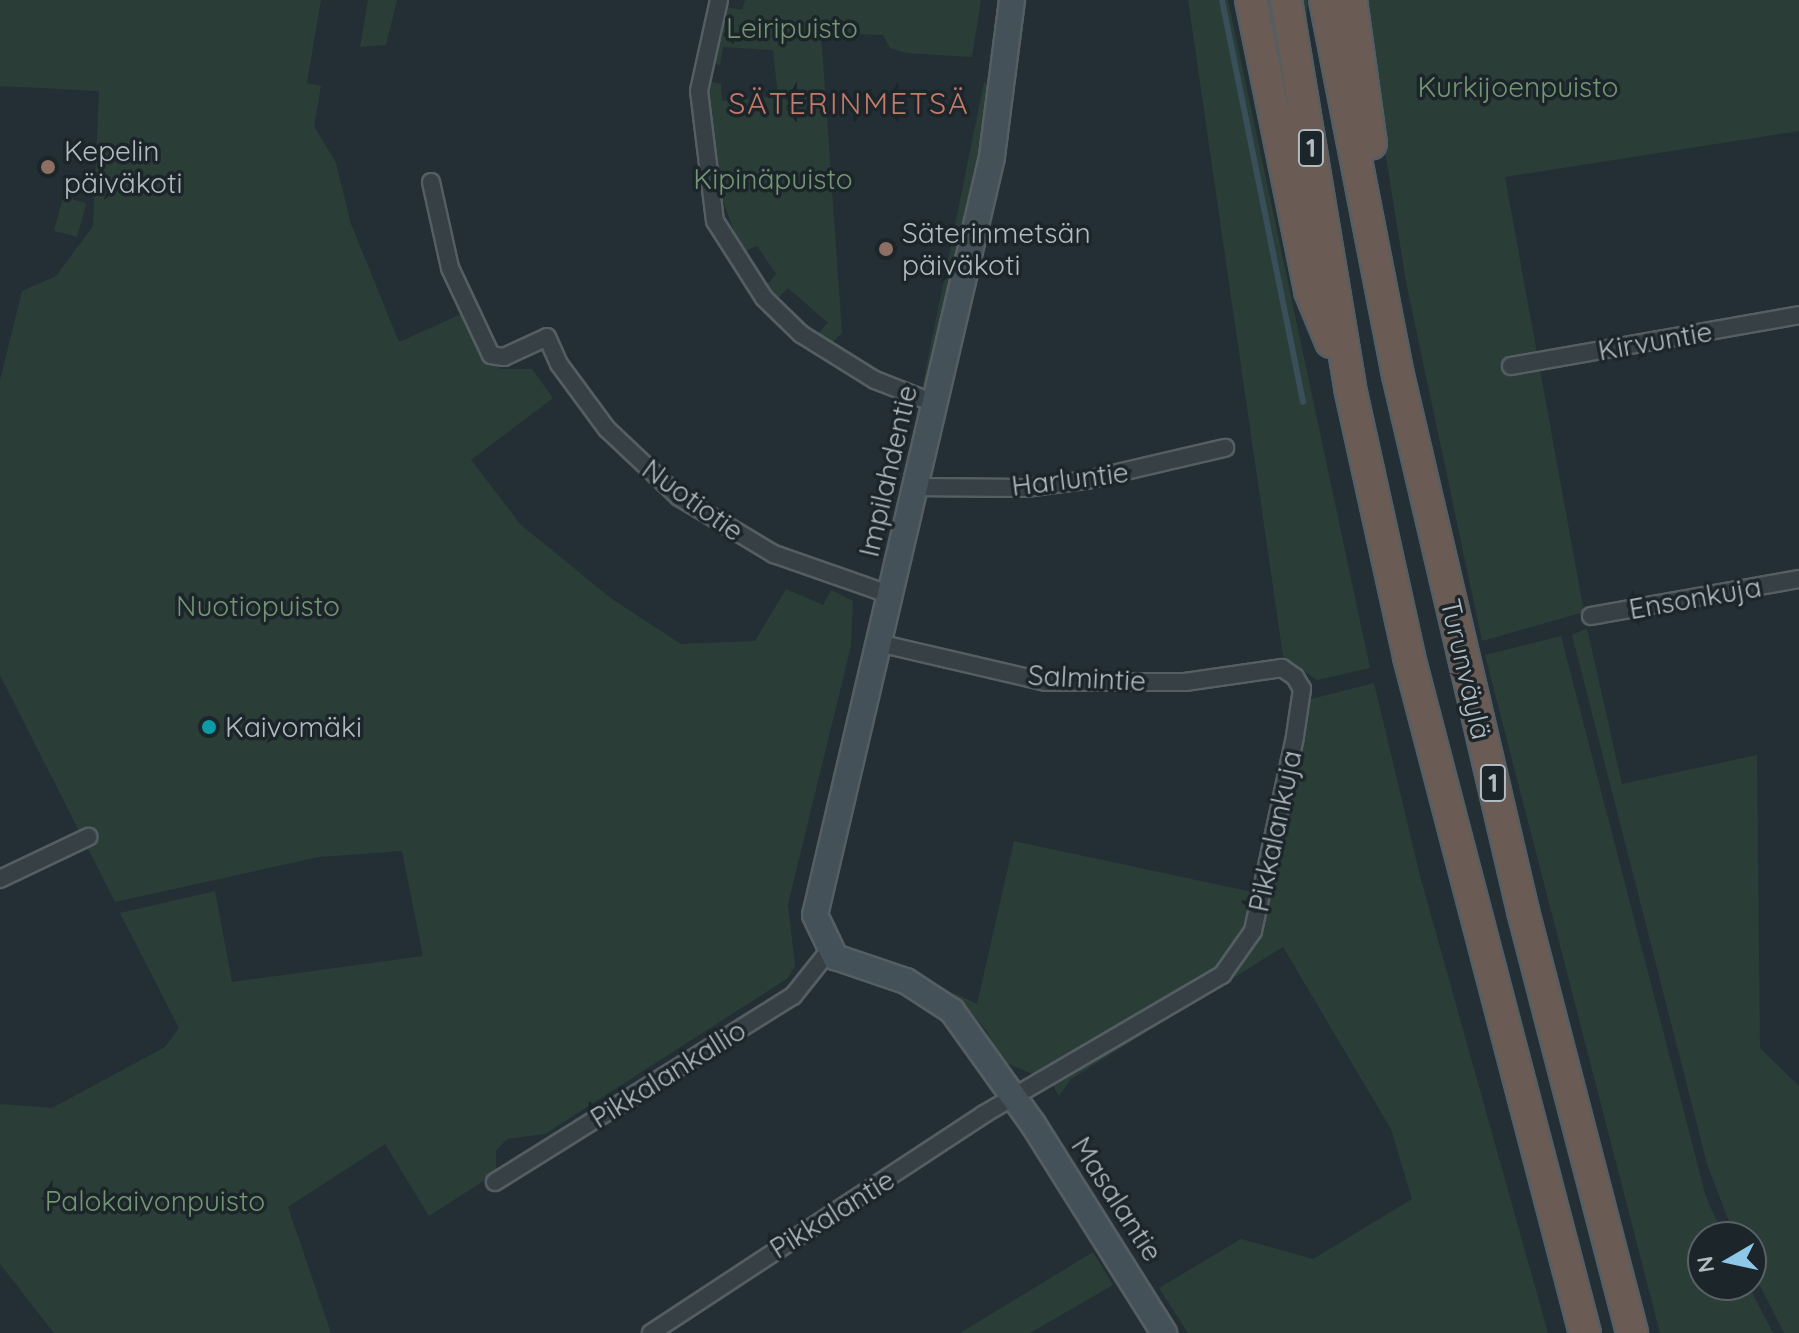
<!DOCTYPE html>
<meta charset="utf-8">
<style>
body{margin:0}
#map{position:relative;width:1799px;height:1333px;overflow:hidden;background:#232f35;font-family:Quicksand,sans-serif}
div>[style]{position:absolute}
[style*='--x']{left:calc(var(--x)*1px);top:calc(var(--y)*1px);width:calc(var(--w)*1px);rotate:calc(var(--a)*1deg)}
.green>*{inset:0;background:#2b3d37;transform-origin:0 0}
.stream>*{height:6px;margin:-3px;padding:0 3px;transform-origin:3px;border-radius:3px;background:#394f5a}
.roads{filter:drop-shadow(2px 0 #545e63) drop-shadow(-2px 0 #545e63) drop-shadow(0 2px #545e63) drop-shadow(0 -2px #545e63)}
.street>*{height:16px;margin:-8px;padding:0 8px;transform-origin:8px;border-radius:8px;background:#364045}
.secondary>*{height:24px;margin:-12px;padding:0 12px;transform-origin:12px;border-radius:12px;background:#455158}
.highway>*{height:30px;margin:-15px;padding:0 15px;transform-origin:15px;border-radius:15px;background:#6a5c54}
.dots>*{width:22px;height:22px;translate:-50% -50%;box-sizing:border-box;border:4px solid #1c252a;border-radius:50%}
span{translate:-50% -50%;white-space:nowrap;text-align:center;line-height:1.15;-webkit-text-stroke:7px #1c252a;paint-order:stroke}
.shield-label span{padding:2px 6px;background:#1c252a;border:2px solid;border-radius:6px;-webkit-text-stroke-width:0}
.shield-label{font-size:26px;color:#b1bcc2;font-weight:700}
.park-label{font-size:28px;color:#739572}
.poi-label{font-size:28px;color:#b1bcc2}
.left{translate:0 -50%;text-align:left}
.street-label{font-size:28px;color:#b1bcc2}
.neighbourhood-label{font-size:30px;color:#c47a69;letter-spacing:2px}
.north{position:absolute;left:1687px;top:1221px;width:80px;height:80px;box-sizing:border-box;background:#1c252a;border:2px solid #586167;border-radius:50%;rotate:261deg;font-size:22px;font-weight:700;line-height:32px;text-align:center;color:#b1bcc2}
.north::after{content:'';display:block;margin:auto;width:28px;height:36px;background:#8ec8e9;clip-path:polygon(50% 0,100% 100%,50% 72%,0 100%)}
</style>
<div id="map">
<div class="green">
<div style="clip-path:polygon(0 0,321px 0,307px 83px,321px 86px,314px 126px,336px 163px,351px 224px,399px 342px,461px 314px,486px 360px,501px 369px,532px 369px,553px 398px,471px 460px,521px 525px,612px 599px,681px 644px,755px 641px,786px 589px,823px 605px,831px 590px,853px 601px,851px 646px,788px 904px,795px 966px,788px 978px,545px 1134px,507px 1139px,496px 1151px,496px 1173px,429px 1216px,385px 1144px,288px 1207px,331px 1333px,54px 1333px,0 1264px,0 1104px,52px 1108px,165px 1047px,179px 1028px,120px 913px,215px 891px,232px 982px,423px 956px,402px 851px,319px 857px,115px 902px,0 675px,0 380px,22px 291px,56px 276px,93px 226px,99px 91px,0 86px)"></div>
<div style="clip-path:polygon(368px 0,397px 0,386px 45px,360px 47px)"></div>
<div style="clip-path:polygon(745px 0,981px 0,972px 57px,906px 53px,890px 48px,883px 35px,821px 32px,842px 333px,829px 345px,817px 334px,828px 323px,788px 288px,777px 299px,767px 285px,776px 274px,757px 246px,742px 252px,714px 177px,709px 81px,721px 84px,722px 101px,778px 96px,773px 50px,723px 47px,720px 65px,710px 62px,727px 7px,742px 10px)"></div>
<div style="clip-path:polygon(1188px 0,1228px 0,1370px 668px,1317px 680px,1283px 656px)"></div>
<div style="left:1298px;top:0;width:9px;height:222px"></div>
<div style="clip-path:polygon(1361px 0,1799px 0,1799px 131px,1505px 177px,1584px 612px,1482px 641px,1406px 282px)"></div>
<div style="clip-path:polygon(984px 82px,996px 89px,931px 384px,922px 388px)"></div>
<div style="left:63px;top:197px;width:24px;height:35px;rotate:15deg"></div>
<div style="clip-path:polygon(1587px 628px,1622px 784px,1757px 755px,1760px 1048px,1799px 1086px,1799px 1333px,1784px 1333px,1751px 1268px,1751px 1237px,1735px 1237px,1707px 1164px,1572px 635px)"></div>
<div style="clip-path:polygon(1561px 636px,1706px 1197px,1724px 1237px,1703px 1237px,1703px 1285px,1748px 1285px,1773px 1333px,1660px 1333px,1485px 655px)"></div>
<div style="clip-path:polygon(1374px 683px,1420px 876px,1548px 1333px,1188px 1333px,1159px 1288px,1241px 1239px,1313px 1259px,1412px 1199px,1391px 1129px,1283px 947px,1071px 1079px,1059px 1096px,1045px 1072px,1038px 1076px,1003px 1062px,986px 1030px,952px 992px,977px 1004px,1014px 841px,1271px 896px,1307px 700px)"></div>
<div style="clip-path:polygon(1093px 1252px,1113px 1285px,1030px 1333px,960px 1333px)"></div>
</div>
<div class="stream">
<div style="--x:1222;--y:0;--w:410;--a:78.6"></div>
</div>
<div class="roads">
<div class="street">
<div style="--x:719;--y:0;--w:93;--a:102.4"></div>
<div style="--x:699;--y:91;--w:131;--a:83"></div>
<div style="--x:715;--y:221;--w:91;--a:57.5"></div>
<div style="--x:764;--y:298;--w:52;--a:44.2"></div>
<div style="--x:801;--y:334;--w:87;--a:31.9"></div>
<div style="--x:875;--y:380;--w:63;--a:21.3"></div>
<div style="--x:431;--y:182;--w:88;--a:77.5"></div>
<div style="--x:450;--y:268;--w:96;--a:64.8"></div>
<div style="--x:491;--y:355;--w:13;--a:9"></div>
<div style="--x:504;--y:357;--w:47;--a:-24.9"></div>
<div style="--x:547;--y:337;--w:30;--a:66"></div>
<div style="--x:559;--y:364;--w:81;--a:53.6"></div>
<div style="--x:607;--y:429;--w:99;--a:43.4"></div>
<div style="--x:679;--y:497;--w:111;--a:31"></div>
<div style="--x:774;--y:554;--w:124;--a:19.3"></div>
<div style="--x:1511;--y:366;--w:292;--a:-10"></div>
<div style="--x:913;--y:487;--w:113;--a:0.5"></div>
<div style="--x:1026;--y:488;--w:62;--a:-7.5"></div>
<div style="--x:1087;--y:480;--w:142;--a:-13.1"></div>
<div style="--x:1591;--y:616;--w:211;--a:-10.1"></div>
<div style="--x:0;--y:879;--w:98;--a:-25.5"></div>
<div style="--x:495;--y:1182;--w:351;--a:-32"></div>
<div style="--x:793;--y:996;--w:56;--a:-51.5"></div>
<div style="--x:651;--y:1333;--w:399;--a:-33.3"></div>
<div style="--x:984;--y:1114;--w:276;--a:-30.3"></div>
<div style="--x:1222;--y:975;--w:54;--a:-54.8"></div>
<div style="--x:1253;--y:931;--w:199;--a:-77.8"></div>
<div style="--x:1295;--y:736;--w:48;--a:-81.5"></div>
<div style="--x:1302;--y:689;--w:14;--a:-120"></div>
<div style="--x:1295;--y:677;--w:16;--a:-145"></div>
<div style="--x:1282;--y:668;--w:98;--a:171.8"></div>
<div style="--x:1185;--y:682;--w:139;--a:180"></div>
<div style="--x:1046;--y:682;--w:171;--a:-166.9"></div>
</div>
<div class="secondary">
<div style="--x:1012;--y:0;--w:158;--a:97.3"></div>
<div style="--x:992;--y:157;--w:778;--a:103.14"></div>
<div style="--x:815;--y:915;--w:47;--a:64.5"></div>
<div style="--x:835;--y:957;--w:75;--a:18.7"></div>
<div style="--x:906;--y:981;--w:55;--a:33.1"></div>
<div style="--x:952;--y:1011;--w:139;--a:54.4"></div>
<div style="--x:1033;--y:1124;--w:247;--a:57.9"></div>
</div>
<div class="highway">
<div style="--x:1251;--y:0;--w:297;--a:78.5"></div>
<div style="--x:1310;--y:291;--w:55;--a:67.6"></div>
<div style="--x:1286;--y:0;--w:393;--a:80.6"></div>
<div style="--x:1350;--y:388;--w:275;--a:77.6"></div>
<div style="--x:1409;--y:657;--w:699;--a:75.41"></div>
<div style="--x:1325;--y:0;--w:382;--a:79"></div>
<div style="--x:1398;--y:375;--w:550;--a:76.87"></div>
<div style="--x:1523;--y:911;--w:436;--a:75.5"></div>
<div style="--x:1351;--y:0;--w:145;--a:82.1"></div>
</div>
</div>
<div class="dots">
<div style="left:48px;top:167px;background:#8d6e63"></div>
<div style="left:886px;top:249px;background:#8d6e63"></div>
<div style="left:209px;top:727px;background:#0f9aa8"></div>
</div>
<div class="shield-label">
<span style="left:1311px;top:148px">1</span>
<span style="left:1493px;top:783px">1</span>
</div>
<div class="park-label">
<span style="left:792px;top:28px">Leiripuisto</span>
<span style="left:1518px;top:87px">Kurkijoenpuisto</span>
<span style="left:773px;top:179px">Kipinäpuisto</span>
<span style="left:258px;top:606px">Nuotiopuisto</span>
<span style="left:155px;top:1201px">Palokaivonpuisto</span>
</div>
<div class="poi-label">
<span class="left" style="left:64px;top:167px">Kepelin<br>päiväkoti</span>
<span class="left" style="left:902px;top:249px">Säterinmetsän<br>päiväkoti</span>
<span class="left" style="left:225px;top:727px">Kaivomäki</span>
</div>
<div class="street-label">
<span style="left:1655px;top:341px;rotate:-10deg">Kirvuntie</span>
<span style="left:888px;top:471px;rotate:-77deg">Impilahdentie</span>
<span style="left:1070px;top:479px;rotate:-7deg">Harluntie</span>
<span style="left:693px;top:500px;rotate:36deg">Nuotiotie</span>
<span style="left:1695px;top:598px;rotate:-10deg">Ensonkuja</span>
<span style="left:1466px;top:669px;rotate:77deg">Turunväylä</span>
<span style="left:1087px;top:678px;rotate:3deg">Salmintie</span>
<span style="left:1275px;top:831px;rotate:-78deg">Pikkalankuja</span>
<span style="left:668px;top:1074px;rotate:-32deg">Pikkalankallio</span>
<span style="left:1117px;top:1199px;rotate:57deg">Masalantie</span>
<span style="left:832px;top:1214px;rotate:-32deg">Pikkalantie</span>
</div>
<div class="neighbourhood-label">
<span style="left:849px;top:103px">SÄTERINMETSÄ</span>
</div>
<div class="north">N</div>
</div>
